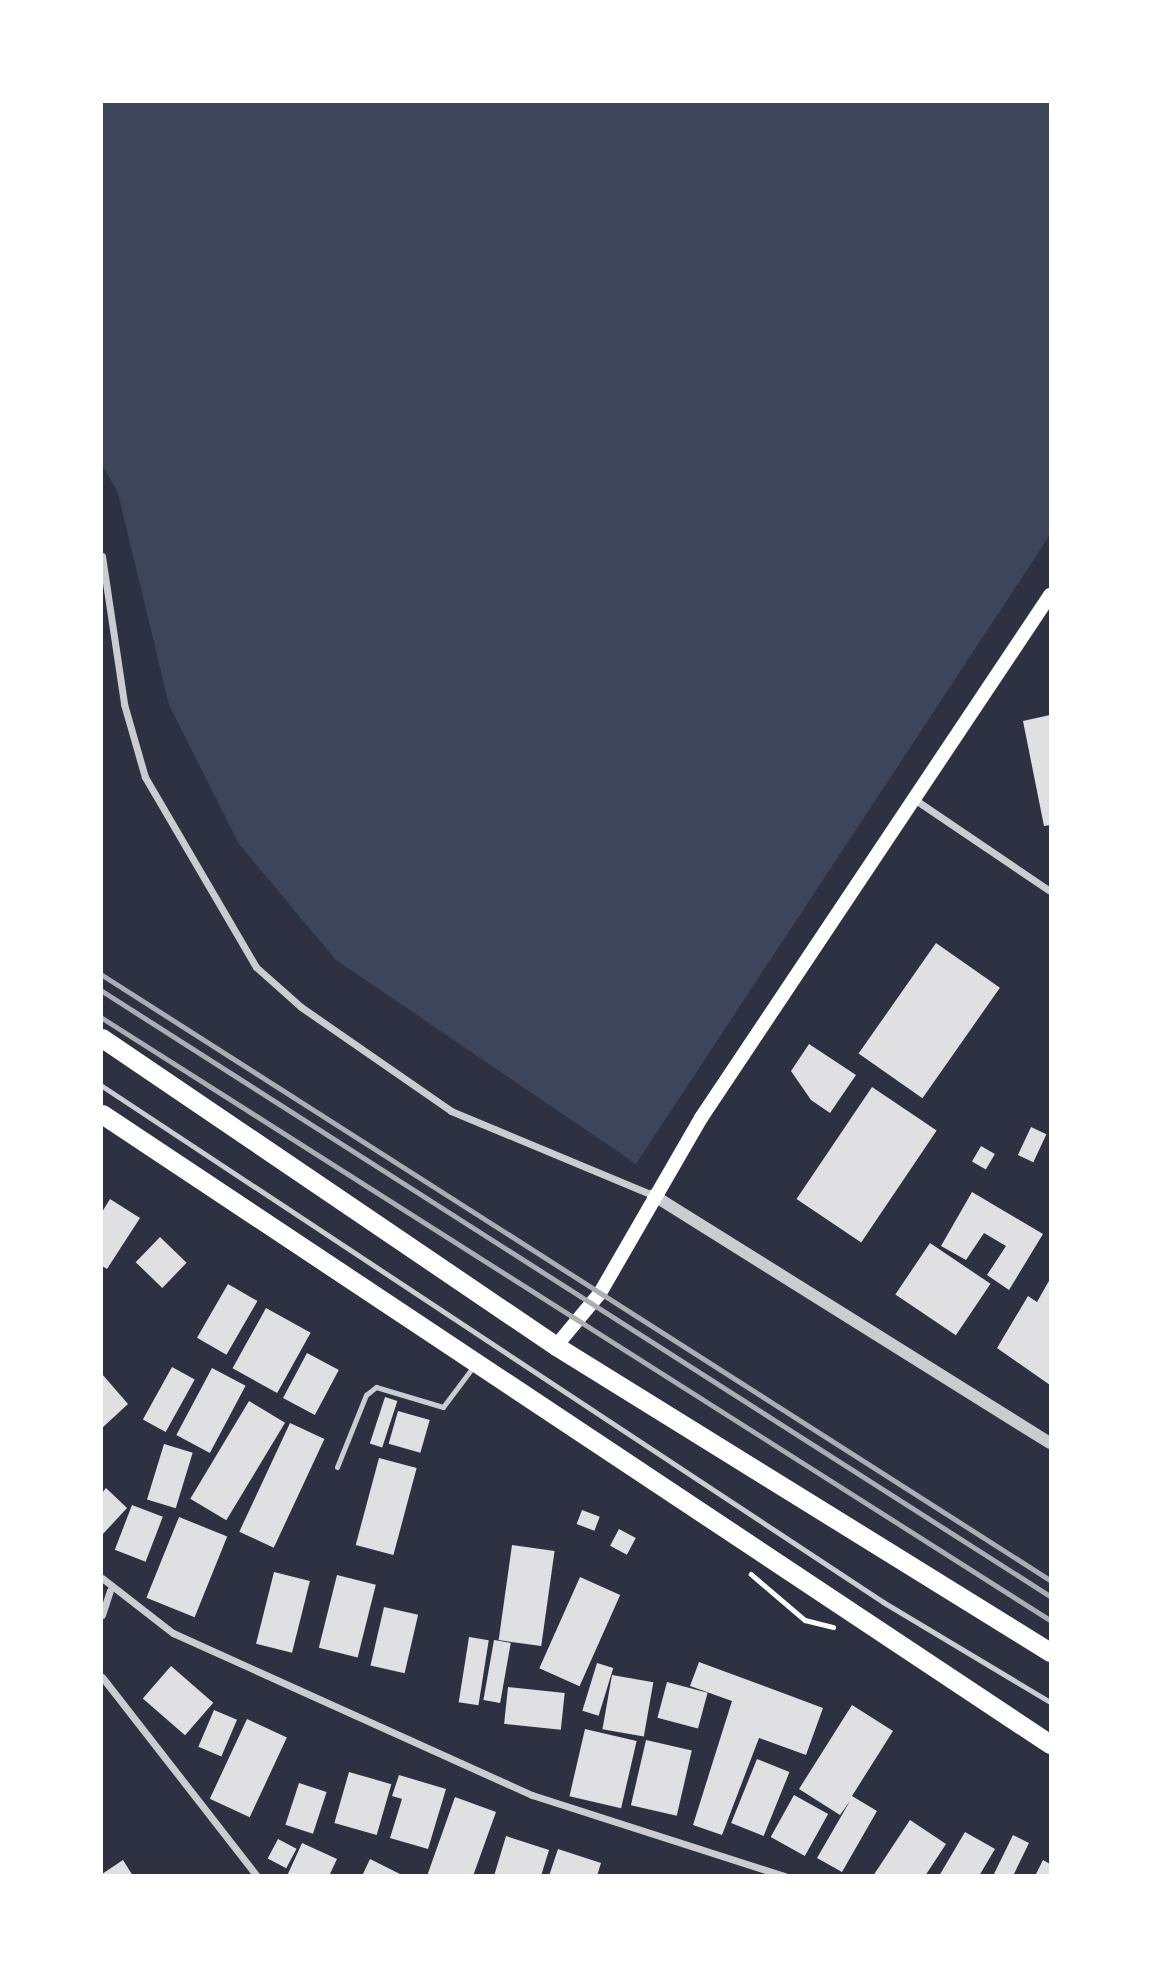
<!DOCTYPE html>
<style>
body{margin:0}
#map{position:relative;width:1152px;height:1977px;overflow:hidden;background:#2d3142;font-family:Overpass,sans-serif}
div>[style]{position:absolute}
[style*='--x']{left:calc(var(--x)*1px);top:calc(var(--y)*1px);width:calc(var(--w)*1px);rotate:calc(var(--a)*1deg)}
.green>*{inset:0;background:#3c4559}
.building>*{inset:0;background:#e0e0e3;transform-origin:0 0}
.path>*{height:4.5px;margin:-2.25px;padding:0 2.25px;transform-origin:2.25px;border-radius:2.25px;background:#fff}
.service>*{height:5px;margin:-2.5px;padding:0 2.5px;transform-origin:2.5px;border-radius:2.5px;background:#caccd0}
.minor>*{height:7px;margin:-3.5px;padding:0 3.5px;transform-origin:3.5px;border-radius:3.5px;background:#caccd0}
.tertiary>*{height:12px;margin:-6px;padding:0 6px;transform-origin:6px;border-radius:6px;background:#caccd0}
.secondary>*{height:14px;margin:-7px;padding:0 7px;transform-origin:7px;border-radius:7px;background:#fff}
.trunk>*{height:19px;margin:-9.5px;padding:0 9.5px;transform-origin:9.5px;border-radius:9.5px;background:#fff}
.rail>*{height:5px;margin:-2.5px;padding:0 2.5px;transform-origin:2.5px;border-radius:2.5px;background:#abadb3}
span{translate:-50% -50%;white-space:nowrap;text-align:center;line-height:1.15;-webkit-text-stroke:7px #fff;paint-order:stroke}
.frame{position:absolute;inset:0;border:103px solid #fff;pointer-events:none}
</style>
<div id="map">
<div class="green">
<div style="clip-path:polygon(102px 102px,1050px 102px,1050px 535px,636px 1164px,336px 960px,239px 844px,169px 705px,118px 493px,102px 464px)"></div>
</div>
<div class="building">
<div style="clip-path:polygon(1050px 715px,1050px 825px,1044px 826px,1023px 721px)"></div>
<div style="left:936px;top:943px;width:78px;height:135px;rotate:35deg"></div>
<div style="clip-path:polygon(809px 1044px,856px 1075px,830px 1113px,811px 1100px,791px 1071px)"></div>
<div style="left:872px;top:1087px;width:78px;height:135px;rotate:34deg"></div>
<div style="left:1031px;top:1127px;width:17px;height:31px;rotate:25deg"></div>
<div style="left:981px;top:1146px;width:16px;height:18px;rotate:30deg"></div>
<div style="clip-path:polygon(972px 1192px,1043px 1234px,1009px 1290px,987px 1275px,1006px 1246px,984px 1233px,966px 1260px,941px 1246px)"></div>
<div style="clip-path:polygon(110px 1199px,140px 1218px,107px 1269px,102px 1266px,102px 1212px)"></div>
<div style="left:160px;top:1237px;width:37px;height:35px;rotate:44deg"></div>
<div style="left:930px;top:1243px;width:73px;height:62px;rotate:34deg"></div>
<div style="clip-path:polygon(1050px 1279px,1050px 1385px,997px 1348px,1028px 1296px,1037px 1302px)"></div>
<div style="left:228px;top:1284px;width:34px;height:62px;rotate:30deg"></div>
<div style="left:266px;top:1308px;width:51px;height:69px;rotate:29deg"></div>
<div style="left:307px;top:1353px;width:36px;height:51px;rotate:28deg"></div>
<div style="left:172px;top:1367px;width:26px;height:60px;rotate:29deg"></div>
<div style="left:212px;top:1368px;width:38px;height:76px;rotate:28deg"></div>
<div style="clip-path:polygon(102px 1374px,128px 1404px,102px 1428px)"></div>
<div style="left:385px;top:1397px;width:13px;height:49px;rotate:18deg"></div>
<div style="left:249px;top:1401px;width:42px;height:114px;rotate:31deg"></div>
<div style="left:398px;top:1411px;width:33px;height:34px;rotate:16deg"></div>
<div style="left:290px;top:1423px;width:38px;height:120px;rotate:25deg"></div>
<div style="left:164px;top:1444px;width:30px;height:58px;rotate:17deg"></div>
<div style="left:379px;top:1458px;width:39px;height:90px;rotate:15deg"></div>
<div style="clip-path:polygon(106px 1488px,127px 1508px,102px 1535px,102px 1493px)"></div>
<div style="left:132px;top:1505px;width:33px;height:48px;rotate:21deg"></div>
<div style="left:582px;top:1510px;width:19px;height:15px;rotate:21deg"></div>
<div style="left:179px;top:1517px;width:52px;height:87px;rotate:22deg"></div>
<div style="left:619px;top:1529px;width:19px;height:19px;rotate:28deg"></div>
<div style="left:512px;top:1545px;width:43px;height:96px;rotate:8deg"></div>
<div style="left:274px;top:1572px;width:37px;height:74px;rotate:14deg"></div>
<div style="left:337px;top:1575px;width:40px;height:75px;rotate:14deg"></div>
<div style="left:580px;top:1577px;width:44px;height:100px;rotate:24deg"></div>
<div style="left:384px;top:1607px;width:35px;height:60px;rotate:13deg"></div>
<div style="left:469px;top:1637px;width:20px;height:66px;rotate:9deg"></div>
<div style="left:494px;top:1640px;width:17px;height:61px;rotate:10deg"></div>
<div style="clip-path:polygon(699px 1662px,823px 1708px,806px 1755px,759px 1738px,722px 1835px,693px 1825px,732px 1701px,690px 1686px)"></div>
<div style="left:597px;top:1663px;width:17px;height:50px;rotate:17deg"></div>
<div style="left:171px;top:1666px;width:56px;height:43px;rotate:41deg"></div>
<div style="left:612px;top:1675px;width:42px;height:55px;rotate:10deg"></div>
<div style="left:667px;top:1682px;width:42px;height:37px;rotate:15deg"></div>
<div style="left:508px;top:1687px;width:57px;height:37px;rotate:6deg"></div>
<div style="clip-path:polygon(852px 1705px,893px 1731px,852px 1796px,877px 1811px,842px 1872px,817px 1858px,850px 1801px,840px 1815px,799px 1789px)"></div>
<div style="left:214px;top:1710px;width:25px;height:40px;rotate:23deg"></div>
<div style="left:247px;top:1719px;width:44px;height:88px;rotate:25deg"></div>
<div style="left:585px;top:1729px;width:53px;height:69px;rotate:13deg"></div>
<div style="left:646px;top:1740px;width:47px;height:67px;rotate:13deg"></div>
<div style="left:757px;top:1759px;width:35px;height:69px;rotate:22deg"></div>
<div style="left:349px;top:1772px;width:44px;height:53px;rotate:16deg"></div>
<div style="clip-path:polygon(399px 1775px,446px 1789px,428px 1849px,390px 1838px,402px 1799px,392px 1796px)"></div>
<div style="left:299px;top:1783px;width:29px;height:44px;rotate:18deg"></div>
<div style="left:794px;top:1795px;width:39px;height:48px;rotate:29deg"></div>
<div style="clip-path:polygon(455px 1797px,496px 1812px,473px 1876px,427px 1876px)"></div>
<div style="clip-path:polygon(910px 1820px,946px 1844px,925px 1876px,873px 1876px)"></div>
<div style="clip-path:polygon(965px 1832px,995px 1849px,979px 1876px,939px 1876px)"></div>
<div style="clip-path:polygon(1013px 1835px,1029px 1843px,1013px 1876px,993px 1876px)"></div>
<div style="clip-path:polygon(506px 1836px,549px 1850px,541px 1876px,494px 1876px)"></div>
<div style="left:278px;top:1839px;width:21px;height:22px;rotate:28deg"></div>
<div style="clip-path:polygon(302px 1843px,337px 1859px,329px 1876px,287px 1876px)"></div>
<div style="clip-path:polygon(558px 1849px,601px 1863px,597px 1876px,549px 1876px)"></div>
<div style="clip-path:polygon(370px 1859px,404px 1876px,362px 1876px)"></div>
<div style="clip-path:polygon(123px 1860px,133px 1876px,102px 1876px,102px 1874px)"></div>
<div style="clip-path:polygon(1043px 1860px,1050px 1864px,1050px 1876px,1035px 1876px)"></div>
</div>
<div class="path">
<div style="--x:751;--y:1574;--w:71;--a:40.4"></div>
<div style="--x:805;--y:1620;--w:29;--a:14"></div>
</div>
<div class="service">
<div style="--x:102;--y:1086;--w:936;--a:33.45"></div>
<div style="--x:883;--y:1602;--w:195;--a:30.9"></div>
<div style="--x:337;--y:1467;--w:78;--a:-68.1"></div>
<div style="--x:366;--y:1395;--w:13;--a:-39"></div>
<div style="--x:376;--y:1387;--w:70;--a:16.6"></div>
<div style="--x:443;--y:1407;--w:50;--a:-53.1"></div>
</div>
<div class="minor">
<div style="--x:102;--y:556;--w:150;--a:81.5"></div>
<div style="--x:124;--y:704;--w:76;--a:74"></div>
<div style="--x:145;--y:777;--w:220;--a:59.7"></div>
<div style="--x:256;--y:967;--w:60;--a:41.6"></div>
<div style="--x:301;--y:1007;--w:183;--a:34.7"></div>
<div style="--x:451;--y:1111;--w:219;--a:22.6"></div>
<div style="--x:914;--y:799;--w:164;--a:34.1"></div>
<div style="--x:102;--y:1578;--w:90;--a:37.8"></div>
<div style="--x:173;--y:1633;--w:394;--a:24.3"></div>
<div style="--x:532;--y:1795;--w:266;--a:17.8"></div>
<div style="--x:102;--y:1615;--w:26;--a:-72"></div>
<div style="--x:102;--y:1677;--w:252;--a:52.1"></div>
</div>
<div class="tertiary">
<div style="--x:653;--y:1195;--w:468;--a:32"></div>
</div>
<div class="secondary">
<div style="--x:556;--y:1346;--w:69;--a:-50.3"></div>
<div style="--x:600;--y:1293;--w:202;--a:-60"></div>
<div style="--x:701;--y:1118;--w:629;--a:-56.28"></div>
</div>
<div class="trunk">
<div style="--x:102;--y:1038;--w:549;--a:34.15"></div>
<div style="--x:556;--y:1346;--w:581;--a:31.78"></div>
<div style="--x:102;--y:1114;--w:1138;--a:33.61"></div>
</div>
<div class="rail">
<div style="--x:102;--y:975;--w:1125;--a:32.55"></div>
<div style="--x:102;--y:991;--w:1125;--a:32.55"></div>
<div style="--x:102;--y:1018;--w:1123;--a:32.42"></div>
</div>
<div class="frame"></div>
</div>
